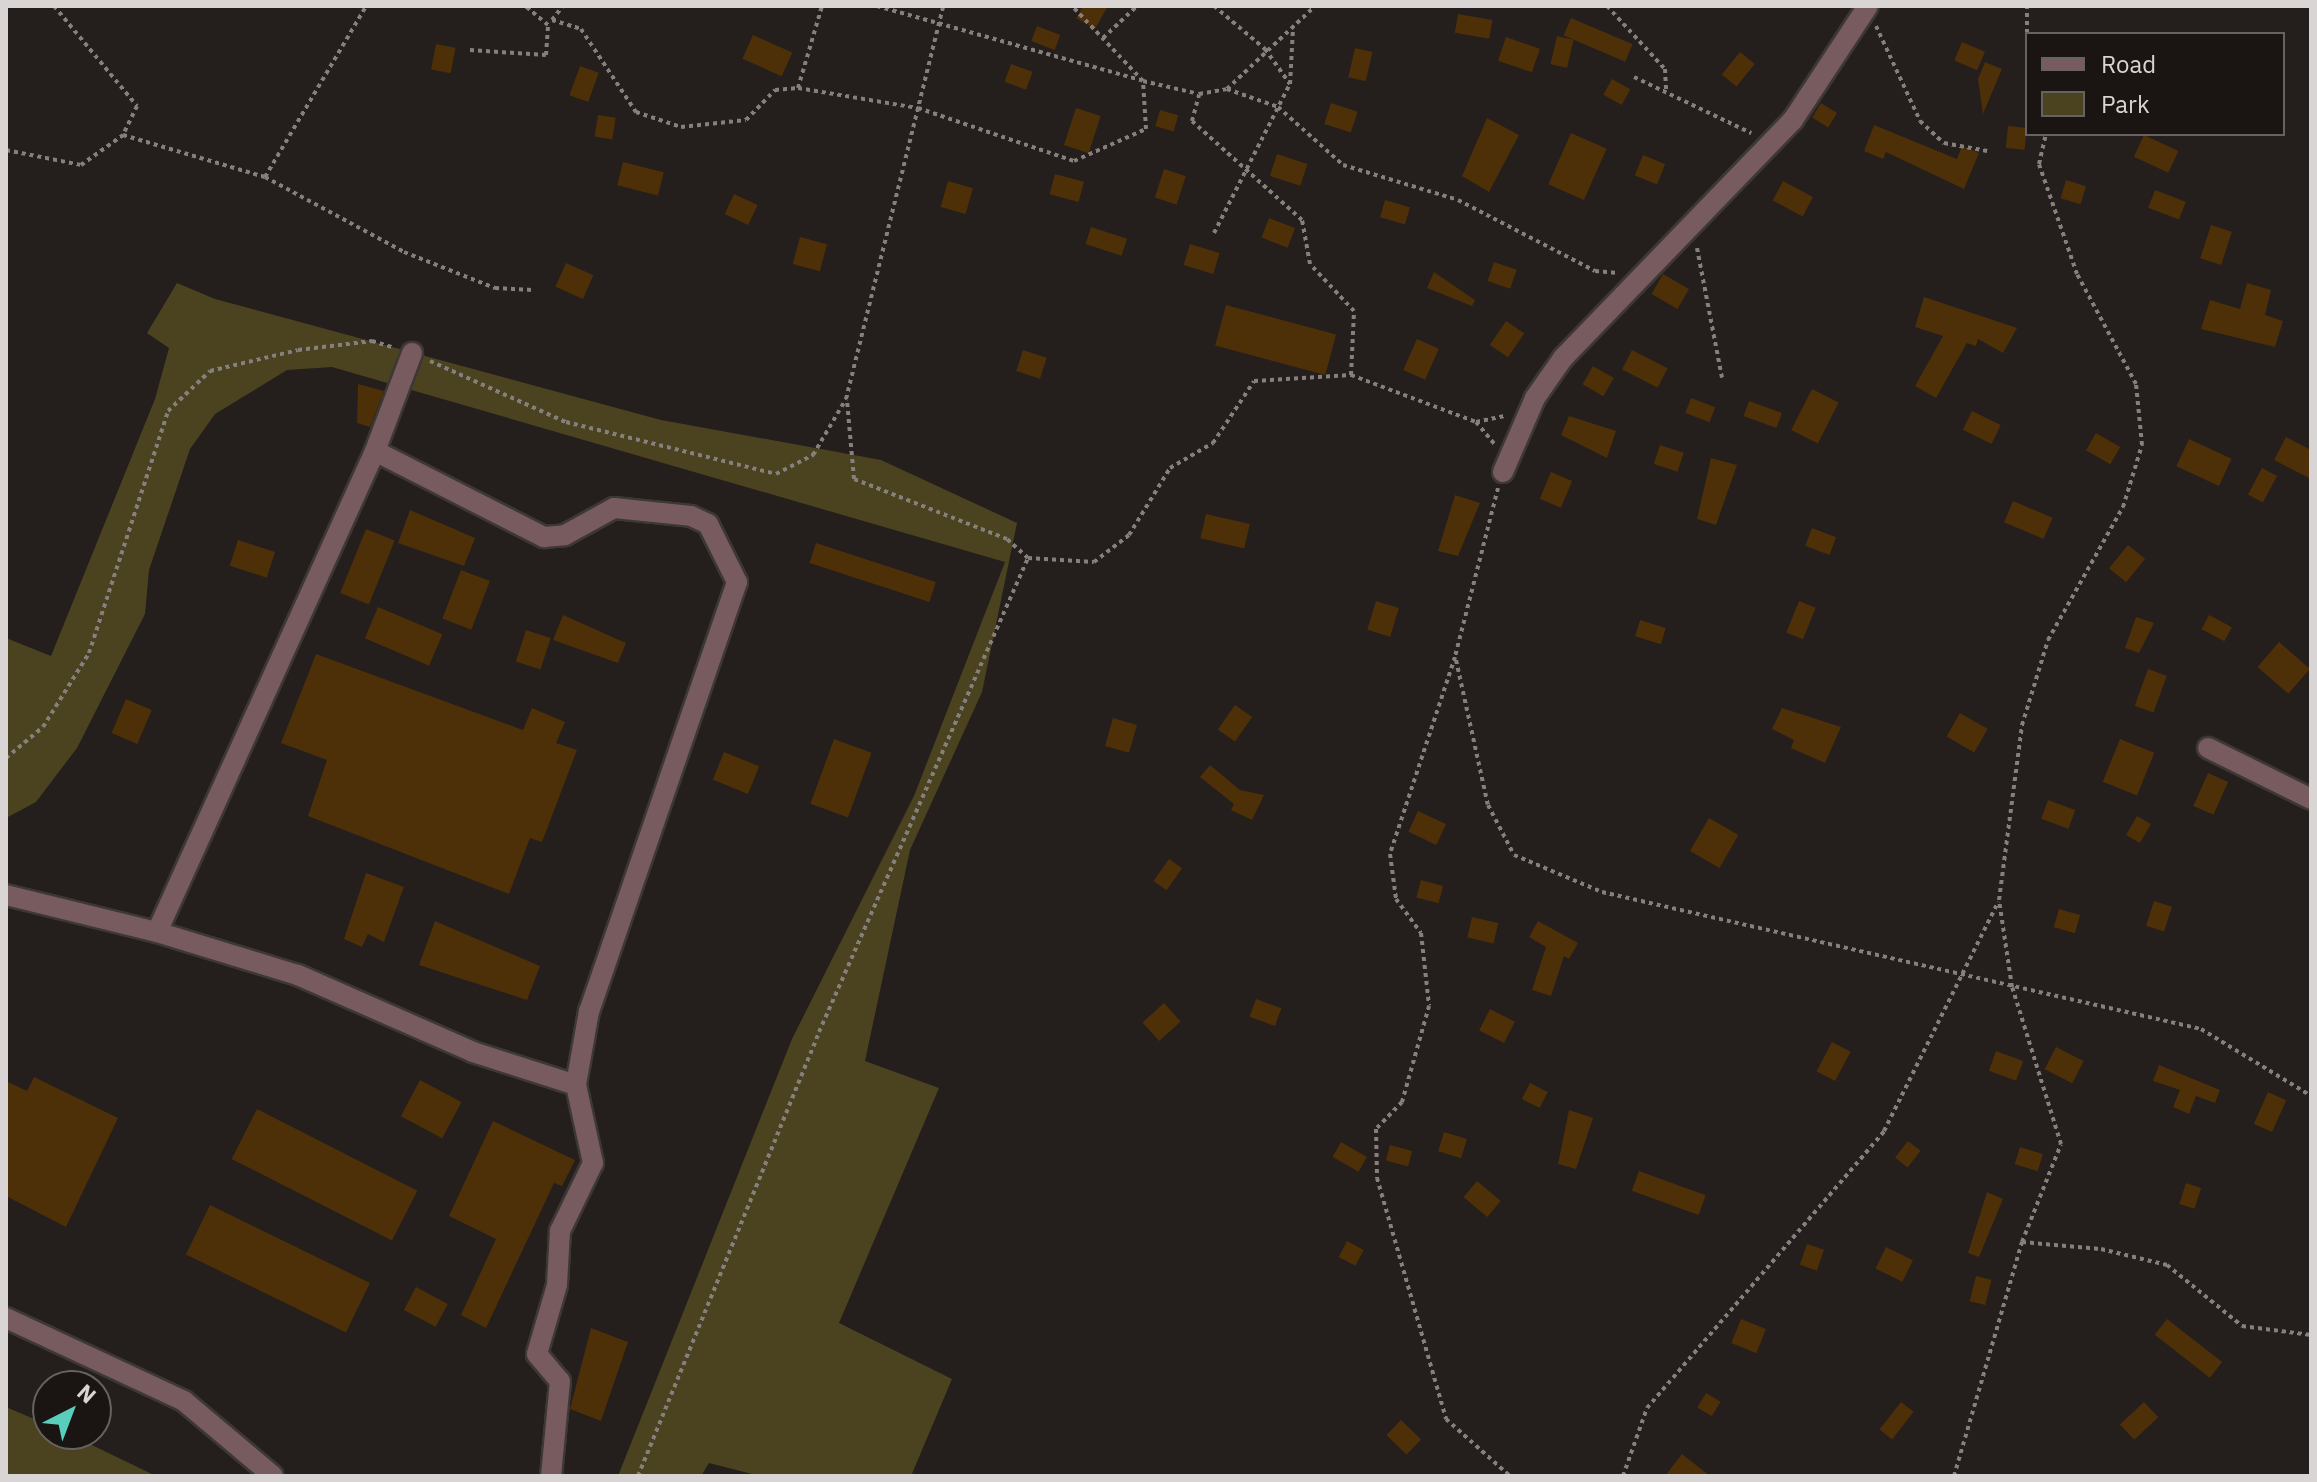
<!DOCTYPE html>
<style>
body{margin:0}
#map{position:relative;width:2317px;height:1482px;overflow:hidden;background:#241e1c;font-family:"IBM Plex Sans",sans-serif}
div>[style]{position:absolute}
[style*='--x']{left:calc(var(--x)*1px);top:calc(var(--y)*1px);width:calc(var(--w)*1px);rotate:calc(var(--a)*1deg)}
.green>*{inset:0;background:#4b431f}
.building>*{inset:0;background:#4d2f08;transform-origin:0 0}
.path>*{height:4px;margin-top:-2px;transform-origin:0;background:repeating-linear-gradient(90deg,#85807e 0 4px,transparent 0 8px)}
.roads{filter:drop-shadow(2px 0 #3d3836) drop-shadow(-2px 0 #3d3836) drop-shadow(0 2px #3d3836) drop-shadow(0 -2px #3d3836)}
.minor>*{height:20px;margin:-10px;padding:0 10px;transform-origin:10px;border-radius:10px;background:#785b5f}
span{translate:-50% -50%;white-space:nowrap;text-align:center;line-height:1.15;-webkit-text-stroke:6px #1a1513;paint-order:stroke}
.frame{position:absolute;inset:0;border:8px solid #d9d5d4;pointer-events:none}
.legend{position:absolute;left:2025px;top:32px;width:260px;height:104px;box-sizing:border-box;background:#1a1513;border:2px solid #666260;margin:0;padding:10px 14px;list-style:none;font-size:24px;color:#d9d5d4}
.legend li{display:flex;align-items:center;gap:16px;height:40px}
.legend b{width:40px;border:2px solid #666260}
.north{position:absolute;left:32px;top:1370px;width:80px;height:80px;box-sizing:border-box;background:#1a1513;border:2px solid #666260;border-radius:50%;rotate:42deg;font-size:22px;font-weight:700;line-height:32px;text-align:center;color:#d9d5d4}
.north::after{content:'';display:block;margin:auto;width:28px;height:36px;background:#5acebd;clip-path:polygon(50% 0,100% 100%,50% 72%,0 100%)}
</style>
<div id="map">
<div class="green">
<div style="clip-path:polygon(177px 283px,215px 299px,661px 420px,881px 460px,1017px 523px,982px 692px,910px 850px,865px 1061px,939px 1088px,839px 1323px,952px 1379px,911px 1476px,760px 1476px,709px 1463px,701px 1476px,618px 1476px,792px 1039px,914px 796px,1005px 562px,332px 367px,287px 370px,215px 414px,190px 449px,149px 570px,145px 614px,77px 748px,36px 802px,6px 818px,6px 638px,51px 656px,155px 399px,169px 348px,147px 333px)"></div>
<div style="clip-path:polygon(6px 1407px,48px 1425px,48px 1434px,69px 1434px,156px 1476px,6px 1476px)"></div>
</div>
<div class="building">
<div style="clip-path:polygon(1083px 6px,1108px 6px,1095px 29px,1076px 18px)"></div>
<div style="left:1458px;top:14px;width:35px;height:19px;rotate:10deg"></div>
<div style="left:1571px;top:18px;width:67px;height:19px;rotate:23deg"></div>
<div style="left:1037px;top:26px;width:25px;height:16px;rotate:21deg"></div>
<div style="left:753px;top:35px;width:43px;height:26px;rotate:24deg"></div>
<div style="left:1557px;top:36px;width:17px;height:29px;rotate:13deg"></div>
<div style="left:1506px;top:37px;width:36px;height:25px;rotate:19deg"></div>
<div style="left:1962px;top:42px;width:25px;height:20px;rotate:23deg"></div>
<div style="left:436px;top:44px;width:20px;height:26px;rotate:11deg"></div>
<div style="left:1355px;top:48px;width:18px;height:30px;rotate:13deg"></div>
<div style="left:1740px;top:52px;width:19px;height:29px;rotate:39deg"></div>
<div style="clip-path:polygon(1985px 62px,2002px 69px,1983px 114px,1978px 79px)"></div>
<div style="left:1011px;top:64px;width:23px;height:19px;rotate:20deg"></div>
<div style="left:580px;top:66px;width:20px;height:31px;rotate:20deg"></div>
<div style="left:1612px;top:79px;width:21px;height:18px;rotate:29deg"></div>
<div style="left:1331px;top:103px;width:28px;height:22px;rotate:18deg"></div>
<div style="left:1821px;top:103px;width:19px;height:17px;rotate:32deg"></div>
<div style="left:1076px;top:108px;width:26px;height:39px;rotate:18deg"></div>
<div style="left:1160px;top:110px;width:19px;height:17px;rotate:16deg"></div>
<div style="left:598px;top:115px;width:18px;height:22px;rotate:9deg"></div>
<div style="clip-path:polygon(1487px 118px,1519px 135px,1489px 192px,1462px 176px)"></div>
<div style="clip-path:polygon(1874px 125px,1957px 159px,1962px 146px,1979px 153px,1964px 189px,1886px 152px,1883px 159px,1864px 151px)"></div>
<div style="left:2008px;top:126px;width:19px;height:22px;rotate:6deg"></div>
<div style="left:1571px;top:133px;width:39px;height:56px;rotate:24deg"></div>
<div style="left:2144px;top:135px;width:38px;height:24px;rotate:25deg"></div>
<div style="left:1277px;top:154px;width:32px;height:23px;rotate:18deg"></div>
<div style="left:1643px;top:155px;width:24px;height:22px;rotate:22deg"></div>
<div style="left:623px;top:162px;width:42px;height:24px;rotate:14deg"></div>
<div style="left:1164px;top:169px;width:23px;height:30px;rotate:18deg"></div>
<div style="left:1055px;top:174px;width:30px;height:21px;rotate:15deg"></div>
<div style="left:2066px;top:180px;width:21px;height:19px;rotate:17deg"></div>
<div style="left:948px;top:181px;width:26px;height:27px;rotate:16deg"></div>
<div style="left:1783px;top:181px;width:34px;height:22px;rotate:28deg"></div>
<div style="left:2155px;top:190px;width:33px;height:19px;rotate:21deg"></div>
<div style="left:734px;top:194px;width:26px;height:22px;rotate:25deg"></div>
<div style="left:1385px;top:200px;width:26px;height:18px;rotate:16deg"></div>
<div style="left:1269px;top:218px;width:28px;height:21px;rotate:21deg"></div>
<div style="left:2211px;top:225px;width:22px;height:35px;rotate:18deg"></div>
<div style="left:1091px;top:227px;width:38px;height:18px;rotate:18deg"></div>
<div style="left:800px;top:237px;width:28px;height:28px;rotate:15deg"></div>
<div style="left:1190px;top:244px;width:31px;height:22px;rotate:17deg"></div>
<div style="left:1494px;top:262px;width:24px;height:20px;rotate:19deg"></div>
<div style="left:566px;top:263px;width:30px;height:26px;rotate:24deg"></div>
<div style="clip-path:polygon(1434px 272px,1475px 300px,1472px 306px,1427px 288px)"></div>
<div style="left:1663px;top:274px;width:30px;height:23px;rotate:30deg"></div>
<div style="clip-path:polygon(2247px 283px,2271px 290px,2265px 315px,2283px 321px,2275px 347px,2201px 329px,2210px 300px,2240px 309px)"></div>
<div style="clip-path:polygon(1924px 297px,2017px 328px,2003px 353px,1978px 339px,1976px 346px,1967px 343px,1936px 398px,1915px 386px,1943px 336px,1915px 327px)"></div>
<div style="left:1226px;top:305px;width:114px;height:42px;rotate:15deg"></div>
<div style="left:1506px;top:321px;width:22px;height:29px;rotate:34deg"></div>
<div style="left:1417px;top:339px;width:24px;height:34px;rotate:24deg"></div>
<div style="left:1023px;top:350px;width:25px;height:22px;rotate:18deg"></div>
<div style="left:1632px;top:350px;width:40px;height:22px;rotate:27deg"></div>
<div style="left:1593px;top:366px;width:24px;height:21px;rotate:30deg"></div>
<div style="clip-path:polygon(358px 384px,384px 391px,370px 427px,357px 423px)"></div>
<div style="left:1812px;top:389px;width:30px;height:46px;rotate:27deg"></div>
<div style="left:1691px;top:398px;width:26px;height:16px;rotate:21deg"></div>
<div style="left:1749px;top:401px;width:35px;height:16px;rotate:20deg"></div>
<div style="left:1972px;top:411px;width:32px;height:21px;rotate:26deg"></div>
<div style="clip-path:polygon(1569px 416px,1616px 431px,1607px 458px,1561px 435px)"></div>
<div style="left:2096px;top:433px;width:28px;height:20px;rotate:30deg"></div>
<div style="clip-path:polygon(2286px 437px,2311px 450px,2311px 479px,2274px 460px)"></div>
<div style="left:2189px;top:439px;width:47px;height:30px;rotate:25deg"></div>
<div style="left:1660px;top:445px;width:25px;height:20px;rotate:18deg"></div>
<div style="clip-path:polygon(1711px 458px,1737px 465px,1716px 525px,1697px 519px)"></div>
<div style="left:2262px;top:468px;width:17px;height:30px;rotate:28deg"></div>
<div style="left:1551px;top:472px;width:23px;height:29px;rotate:23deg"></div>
<div style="clip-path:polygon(1455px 495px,1480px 503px,1458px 556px,1438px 551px)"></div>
<div style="left:2013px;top:501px;width:43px;height:23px;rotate:23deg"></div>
<div style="clip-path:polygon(410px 510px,475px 538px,464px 566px,398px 543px)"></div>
<div style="left:1206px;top:514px;width:45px;height:25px;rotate:13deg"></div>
<div style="left:1812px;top:528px;width:26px;height:19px;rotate:21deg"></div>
<div style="left:366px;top:529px;width:31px;height:69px;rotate:22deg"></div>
<div style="left:238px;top:540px;width:39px;height:27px;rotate:18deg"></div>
<div style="left:816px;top:543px;width:126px;height:21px;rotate:18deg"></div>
<div style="left:2128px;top:545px;width:22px;height:30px;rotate:39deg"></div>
<div style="left:461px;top:570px;width:31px;height:52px;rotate:21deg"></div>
<div style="left:1376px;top:601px;width:24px;height:30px;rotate:17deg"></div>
<div style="left:1799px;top:601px;width:18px;height:34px;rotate:22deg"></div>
<div style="left:378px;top:607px;width:70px;height:34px;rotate:23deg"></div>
<div style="clip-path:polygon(563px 615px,626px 643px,618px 663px,553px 640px)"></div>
<div style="left:2209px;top:615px;width:26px;height:16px;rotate:28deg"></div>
<div style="clip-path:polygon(2136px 617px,2154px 623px,2139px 653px,2125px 648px)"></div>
<div style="left:1640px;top:620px;width:27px;height:17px;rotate:17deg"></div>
<div style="left:526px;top:630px;width:26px;height:33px;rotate:18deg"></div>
<div style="left:2279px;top:642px;width:41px;height:33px;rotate:41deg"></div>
<div style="clip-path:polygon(316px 654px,523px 730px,532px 708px,565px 722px,556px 743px,577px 750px,542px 842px,530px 838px,509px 894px,308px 816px,327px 760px,281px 743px)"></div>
<div style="left:2148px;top:669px;width:20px;height:39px;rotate:20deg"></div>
<div style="left:126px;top:699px;width:28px;height:37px;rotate:23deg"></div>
<div style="left:1235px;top:705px;width:21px;height:30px;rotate:35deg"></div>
<div style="clip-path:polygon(1782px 708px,1841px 727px,1825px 763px,1791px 748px,1794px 740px,1772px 729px)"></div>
<div style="left:1960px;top:713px;width:32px;height:27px;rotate:30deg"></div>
<div style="left:1113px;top:718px;width:25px;height:29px;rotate:16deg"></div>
<div style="left:834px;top:739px;width:40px;height:69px;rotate:20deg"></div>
<div style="left:2120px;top:739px;width:37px;height:46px;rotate:22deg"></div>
<div style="left:724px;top:752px;width:38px;height:30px;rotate:22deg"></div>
<div style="clip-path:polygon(1210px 765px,1240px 790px,1264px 795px,1252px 820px,1231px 810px,1234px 804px,1200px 777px)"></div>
<div style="left:2208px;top:773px;width:22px;height:36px;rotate:24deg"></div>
<div style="left:2048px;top:800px;width:29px;height:20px;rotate:20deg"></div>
<div style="left:1418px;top:811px;width:31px;height:23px;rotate:25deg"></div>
<div style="left:2137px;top:816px;width:16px;height:22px;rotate:30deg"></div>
<div style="left:1709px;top:818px;width:34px;height:38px;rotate:30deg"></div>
<div style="left:1169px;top:859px;width:16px;height:27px;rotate:35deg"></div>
<div style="clip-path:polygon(366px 873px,404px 887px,384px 942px,368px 934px,362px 947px,344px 939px)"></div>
<div style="left:1421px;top:880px;width:23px;height:18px;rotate:15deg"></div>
<div style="left:2154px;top:901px;width:19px;height:26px;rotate:18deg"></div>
<div style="left:2059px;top:909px;width:22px;height:19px;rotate:16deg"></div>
<div style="left:1472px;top:917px;width:27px;height:21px;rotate:13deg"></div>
<div style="clip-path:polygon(435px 921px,540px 966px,527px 1000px,419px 965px)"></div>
<div style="clip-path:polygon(1538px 921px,1578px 943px,1569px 959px,1564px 956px,1551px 996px,1532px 990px,1546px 947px,1529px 937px)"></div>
<div style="left:1256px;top:999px;width:27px;height:19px;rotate:20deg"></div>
<div style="left:1164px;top:1003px;width:25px;height:29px;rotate:48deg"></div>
<div style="left:1490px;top:1009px;width:28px;height:24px;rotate:27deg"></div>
<div style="left:1832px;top:1042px;width:21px;height:33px;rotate:28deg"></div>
<div style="left:2056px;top:1047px;width:31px;height:25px;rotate:27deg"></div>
<div style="left:1996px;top:1051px;width:29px;height:21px;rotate:20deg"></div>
<div style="clip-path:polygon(2159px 1065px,2220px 1090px,2215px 1103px,2196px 1096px,2189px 1114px,2173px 1107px,2180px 1090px,2153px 1081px)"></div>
<div style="clip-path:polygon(34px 1077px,118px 1118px,66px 1227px,6px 1196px,6px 1081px,27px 1091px)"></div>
<div style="left:420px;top:1080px;width:47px;height:41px;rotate:28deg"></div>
<div style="left:1530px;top:1083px;width:20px;height:18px;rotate:27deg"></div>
<div style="left:2268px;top:1092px;width:20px;height:35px;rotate:24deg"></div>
<div style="left:257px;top:1109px;width:180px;height:56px;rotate:27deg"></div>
<div style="clip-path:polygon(1569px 1110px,1593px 1118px,1576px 1169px,1558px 1164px)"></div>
<div style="clip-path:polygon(493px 1121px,575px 1160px,562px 1186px,554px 1183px,486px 1328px,461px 1315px,496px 1239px,449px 1216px)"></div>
<div style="left:1444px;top:1132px;width:24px;height:20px;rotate:17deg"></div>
<div style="left:1908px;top:1141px;width:16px;height:21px;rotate:38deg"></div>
<div style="left:1341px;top:1142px;width:30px;height:17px;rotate:30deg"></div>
<div style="left:1390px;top:1145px;width:23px;height:16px;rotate:15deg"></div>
<div style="left:2020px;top:1147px;width:24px;height:18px;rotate:17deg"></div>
<div style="left:1639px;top:1171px;width:71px;height:21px;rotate:20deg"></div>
<div style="left:1477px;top:1181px;width:31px;height:21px;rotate:40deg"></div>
<div style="left:2186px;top:1183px;width:16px;height:22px;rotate:18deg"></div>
<div style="clip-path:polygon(1987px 1192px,2003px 1199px,1979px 1257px,1968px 1253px)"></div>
<div style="left:210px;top:1205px;width:178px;height:55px;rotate:26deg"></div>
<div style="left:1347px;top:1241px;width:19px;height:18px;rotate:28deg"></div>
<div style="left:1807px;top:1244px;width:18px;height:22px;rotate:19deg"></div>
<div style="left:1886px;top:1247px;width:30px;height:24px;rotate:26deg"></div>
<div style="left:1976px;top:1276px;width:16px;height:26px;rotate:14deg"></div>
<div style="left:416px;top:1287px;width:36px;height:26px;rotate:28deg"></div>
<div style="left:1741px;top:1319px;width:27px;height:26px;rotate:22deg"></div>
<div style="left:2167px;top:1319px;width:70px;height:20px;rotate:38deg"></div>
<div style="clip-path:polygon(591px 1328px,628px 1342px,601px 1421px,570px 1409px)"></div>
<div style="left:1706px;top:1393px;width:17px;height:17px;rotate:31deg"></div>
<div style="left:1901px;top:1402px;width:16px;height:35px;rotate:38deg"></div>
<div style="left:2144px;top:1402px;width:21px;height:33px;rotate:47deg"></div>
<div style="left:1401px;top:1420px;width:28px;height:21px;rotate:44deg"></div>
<div style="clip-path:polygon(1682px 1454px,1710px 1476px,1665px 1476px)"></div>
</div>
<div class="path">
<div style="--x:54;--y:6;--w:130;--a:50.3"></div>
<div style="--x:137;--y:106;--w:32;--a:116"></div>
<div style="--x:877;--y:6;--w:276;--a:15.7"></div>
<div style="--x:1143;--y:81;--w:57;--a:13.1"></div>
<div style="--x:1199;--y:94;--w:28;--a:-10"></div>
<div style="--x:1227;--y:89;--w:54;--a:19.4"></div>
<div style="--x:1278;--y:107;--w:87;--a:41.7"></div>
<div style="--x:1343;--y:165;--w:120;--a:16.9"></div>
<div style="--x:1458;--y:200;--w:154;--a:27.4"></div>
<div style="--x:1595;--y:271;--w:23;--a:5"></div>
<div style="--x:1214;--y:6;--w:67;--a:40.1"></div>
<div style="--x:1265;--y:49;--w:43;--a:54.5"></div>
<div style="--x:1607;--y:6;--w:86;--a:47.4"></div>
<div style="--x:1665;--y:69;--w:22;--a:87"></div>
<div style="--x:552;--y:20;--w:30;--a:17"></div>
<div style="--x:581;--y:29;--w:100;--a:56.5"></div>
<div style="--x:636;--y:112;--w:47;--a:18.4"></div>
<div style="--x:681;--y:127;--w:65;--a:-6.1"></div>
<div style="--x:746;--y:120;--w:42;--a:-46"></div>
<div style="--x:775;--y:90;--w:23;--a:-5"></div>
<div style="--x:798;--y:88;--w:122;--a:9.5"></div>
<div style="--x:918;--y:108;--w:165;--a:18.8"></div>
<div style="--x:1074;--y:161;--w:79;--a:-24"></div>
<div style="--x:1146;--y:129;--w:48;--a:-93.6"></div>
<div style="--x:1143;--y:81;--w:103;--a:-133.4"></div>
<div style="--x:552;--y:20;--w:18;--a:-52"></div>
<div style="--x:1876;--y:26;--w:105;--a:65.1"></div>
<div style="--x:1920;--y:121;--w:33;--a:43"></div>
<div style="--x:1944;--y:143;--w:44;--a:10.5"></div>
<div style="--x:1103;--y:38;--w:47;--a:-43.3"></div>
<div style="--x:470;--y:50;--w:76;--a:3.8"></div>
<div style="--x:546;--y:55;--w:30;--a:-86"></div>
<div style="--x:548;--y:25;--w:30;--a:-140"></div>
<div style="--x:2027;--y:65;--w:59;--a:-90"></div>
<div style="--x:1634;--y:77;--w:130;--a:25.6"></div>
<div style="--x:798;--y:88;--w:85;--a:-73.7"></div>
<div style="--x:1227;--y:89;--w:121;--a:-43.3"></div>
<div style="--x:6;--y:150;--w:76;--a:11.3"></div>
<div style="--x:81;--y:165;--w:52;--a:-35.5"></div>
<div style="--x:123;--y:135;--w:148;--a:16.5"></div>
<div style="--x:265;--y:177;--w:158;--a:28.3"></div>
<div style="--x:404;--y:252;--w:98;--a:21.6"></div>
<div style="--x:495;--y:288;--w:38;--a:3"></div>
<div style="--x:265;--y:177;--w:199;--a:-59.4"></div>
<div style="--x:1214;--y:233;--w:167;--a:-63"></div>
<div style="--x:1290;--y:84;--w:56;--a:-86.9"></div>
<div style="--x:1697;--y:248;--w:132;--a:79.1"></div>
<div style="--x:430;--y:361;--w:149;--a:24.2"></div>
<div style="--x:566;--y:422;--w:216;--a:13.9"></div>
<div style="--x:776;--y:474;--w:42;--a:-27.2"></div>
<div style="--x:813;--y:455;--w:65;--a:-59.5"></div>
<div style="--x:846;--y:399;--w:405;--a:-76.1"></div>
<div style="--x:1351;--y:375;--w:134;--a:20.6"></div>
<div style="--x:1476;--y:422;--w:30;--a:50"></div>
<div style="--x:1476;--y:422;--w:29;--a:-12"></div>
<div style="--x:1498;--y:488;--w:174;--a:104.3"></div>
<div style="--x:1455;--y:657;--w:207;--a:108.3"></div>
<div style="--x:1390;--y:854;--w:45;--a:82.4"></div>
<div style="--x:1396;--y:899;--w:42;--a:53.7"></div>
<div style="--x:1421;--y:933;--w:73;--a:83.7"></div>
<div style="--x:1429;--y:1006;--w:100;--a:105.7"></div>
<div style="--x:1402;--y:1102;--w:37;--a:134"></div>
<div style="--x:1376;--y:1129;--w:49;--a:88.8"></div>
<div style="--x:1377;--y:1178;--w:251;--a:74"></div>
<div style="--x:1446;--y:1419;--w:86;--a:41.7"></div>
<div style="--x:1028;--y:558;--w:66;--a:3.5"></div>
<div style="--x:1094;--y:562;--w:44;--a:-37.6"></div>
<div style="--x:1129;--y:535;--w:79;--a:-58.5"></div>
<div style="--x:1170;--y:468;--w:50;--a:-30.2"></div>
<div style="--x:1213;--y:443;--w:74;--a:-56.5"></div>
<div style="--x:1254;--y:381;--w:97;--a:-3.5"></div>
<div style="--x:1351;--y:375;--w:64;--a:-87.3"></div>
<div style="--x:1354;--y:311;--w:64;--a:-133.1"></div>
<div style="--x:1310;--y:264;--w:45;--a:-100.3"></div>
<div style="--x:1302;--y:220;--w:148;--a:-138"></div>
<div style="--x:1192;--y:121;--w:27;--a:-75"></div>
<div style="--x:1456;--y:660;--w:148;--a:77.6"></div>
<div style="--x:1488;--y:805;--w:56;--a:62.5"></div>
<div style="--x:1514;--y:855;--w:95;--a:22.8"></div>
<div style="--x:1602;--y:892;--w:614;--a:12.88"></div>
<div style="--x:2201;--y:1029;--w:129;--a:31.3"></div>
<div style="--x:6;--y:758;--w:48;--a:-40"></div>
<div style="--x:43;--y:727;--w:87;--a:-58.1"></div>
<div style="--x:89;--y:653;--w:255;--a:-71.9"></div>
<div style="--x:168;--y:411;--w:58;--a:-43.6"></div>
<div style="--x:210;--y:371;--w:90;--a:-13.4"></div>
<div style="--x:298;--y:350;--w:75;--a:-6.9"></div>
<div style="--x:372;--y:341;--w:21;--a:17"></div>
<div style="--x:2022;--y:1242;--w:79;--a:5.1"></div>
<div style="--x:2101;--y:1249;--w:68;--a:13.6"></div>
<div style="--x:2167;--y:1265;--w:97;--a:39.1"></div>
<div style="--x:2242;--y:1326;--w:70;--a:7.4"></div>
<div style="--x:638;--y:1476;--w:479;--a:-67.8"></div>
<div style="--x:819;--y:1032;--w:518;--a:-66.21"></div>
<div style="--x:1028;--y:558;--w:28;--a:-138"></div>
<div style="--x:1007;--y:539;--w:164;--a:-158.6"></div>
<div style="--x:854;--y:479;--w:78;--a:-95.1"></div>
<div style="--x:1623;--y:1476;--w:72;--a:-70.6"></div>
<div style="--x:1647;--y:1408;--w:365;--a:-49.4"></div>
<div style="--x:1884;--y:1131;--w:256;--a:-63.5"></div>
<div style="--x:1954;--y:1476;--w:244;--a:-73.8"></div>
<div style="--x:2022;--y:1242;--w:105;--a:-68.3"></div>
<div style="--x:2061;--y:1144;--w:164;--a:-107.3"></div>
<div style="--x:2012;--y:987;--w:88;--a:-98.5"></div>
<div style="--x:1999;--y:900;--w:177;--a:-82.5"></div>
<div style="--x:2022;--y:725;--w:89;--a:-73"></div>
<div style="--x:2048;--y:640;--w:153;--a:-60.6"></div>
<div style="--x:2123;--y:507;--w:65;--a:-73"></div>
<div style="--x:2142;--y:445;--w:61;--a:-95.6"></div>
<div style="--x:2136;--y:384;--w:125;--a:-118.2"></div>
<div style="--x:2077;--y:274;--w:116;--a:-109.1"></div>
<div style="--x:2039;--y:164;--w:31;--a:-77"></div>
</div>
<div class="roads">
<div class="minor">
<div style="--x:375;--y:451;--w:105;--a:-69.3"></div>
<div style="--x:1503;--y:472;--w:81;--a:-66.6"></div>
<div style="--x:1535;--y:398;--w:49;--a:-55"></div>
<div style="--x:1563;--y:358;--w:331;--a:-46"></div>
<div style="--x:1793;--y:120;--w:136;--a:-56.7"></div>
<div style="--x:2208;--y:748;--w:115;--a:26.3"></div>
<div style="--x:6;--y:895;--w:155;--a:13.8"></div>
<div style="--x:157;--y:932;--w:528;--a:-65.62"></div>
<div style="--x:375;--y:451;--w:190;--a:27"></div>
<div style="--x:544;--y:537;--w:21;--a:-5"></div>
<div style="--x:565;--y:535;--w:56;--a:-28.9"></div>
<div style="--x:614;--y:508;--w:77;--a:5.9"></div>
<div style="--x:691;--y:516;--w:19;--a:25"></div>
<div style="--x:708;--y:524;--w:65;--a:63.4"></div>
<div style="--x:737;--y:582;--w:454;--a:109"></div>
<div style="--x:589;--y:1011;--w:75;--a:100"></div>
<div style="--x:576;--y:1085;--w:80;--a:77.7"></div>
<div style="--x:593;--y:1163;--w:76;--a:115.9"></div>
<div style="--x:560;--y:1231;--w:54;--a:93.2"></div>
<div style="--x:557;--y:1285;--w:72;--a:106.2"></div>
<div style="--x:537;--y:1354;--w:35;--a:50"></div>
<div style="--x:560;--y:1381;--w:95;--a:95.4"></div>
<div style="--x:157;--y:932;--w:147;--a:17"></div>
<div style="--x:298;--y:975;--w:191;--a:23.7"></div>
<div style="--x:473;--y:1052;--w:108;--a:17.8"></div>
<div style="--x:6;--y:1318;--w:196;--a:25"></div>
<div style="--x:184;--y:1401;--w:116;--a:40.1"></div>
</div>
</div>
<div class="frame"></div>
<ul class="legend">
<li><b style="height:10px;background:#785b5f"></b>Road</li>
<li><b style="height:22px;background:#4b431f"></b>Park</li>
</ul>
<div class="north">N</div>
</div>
